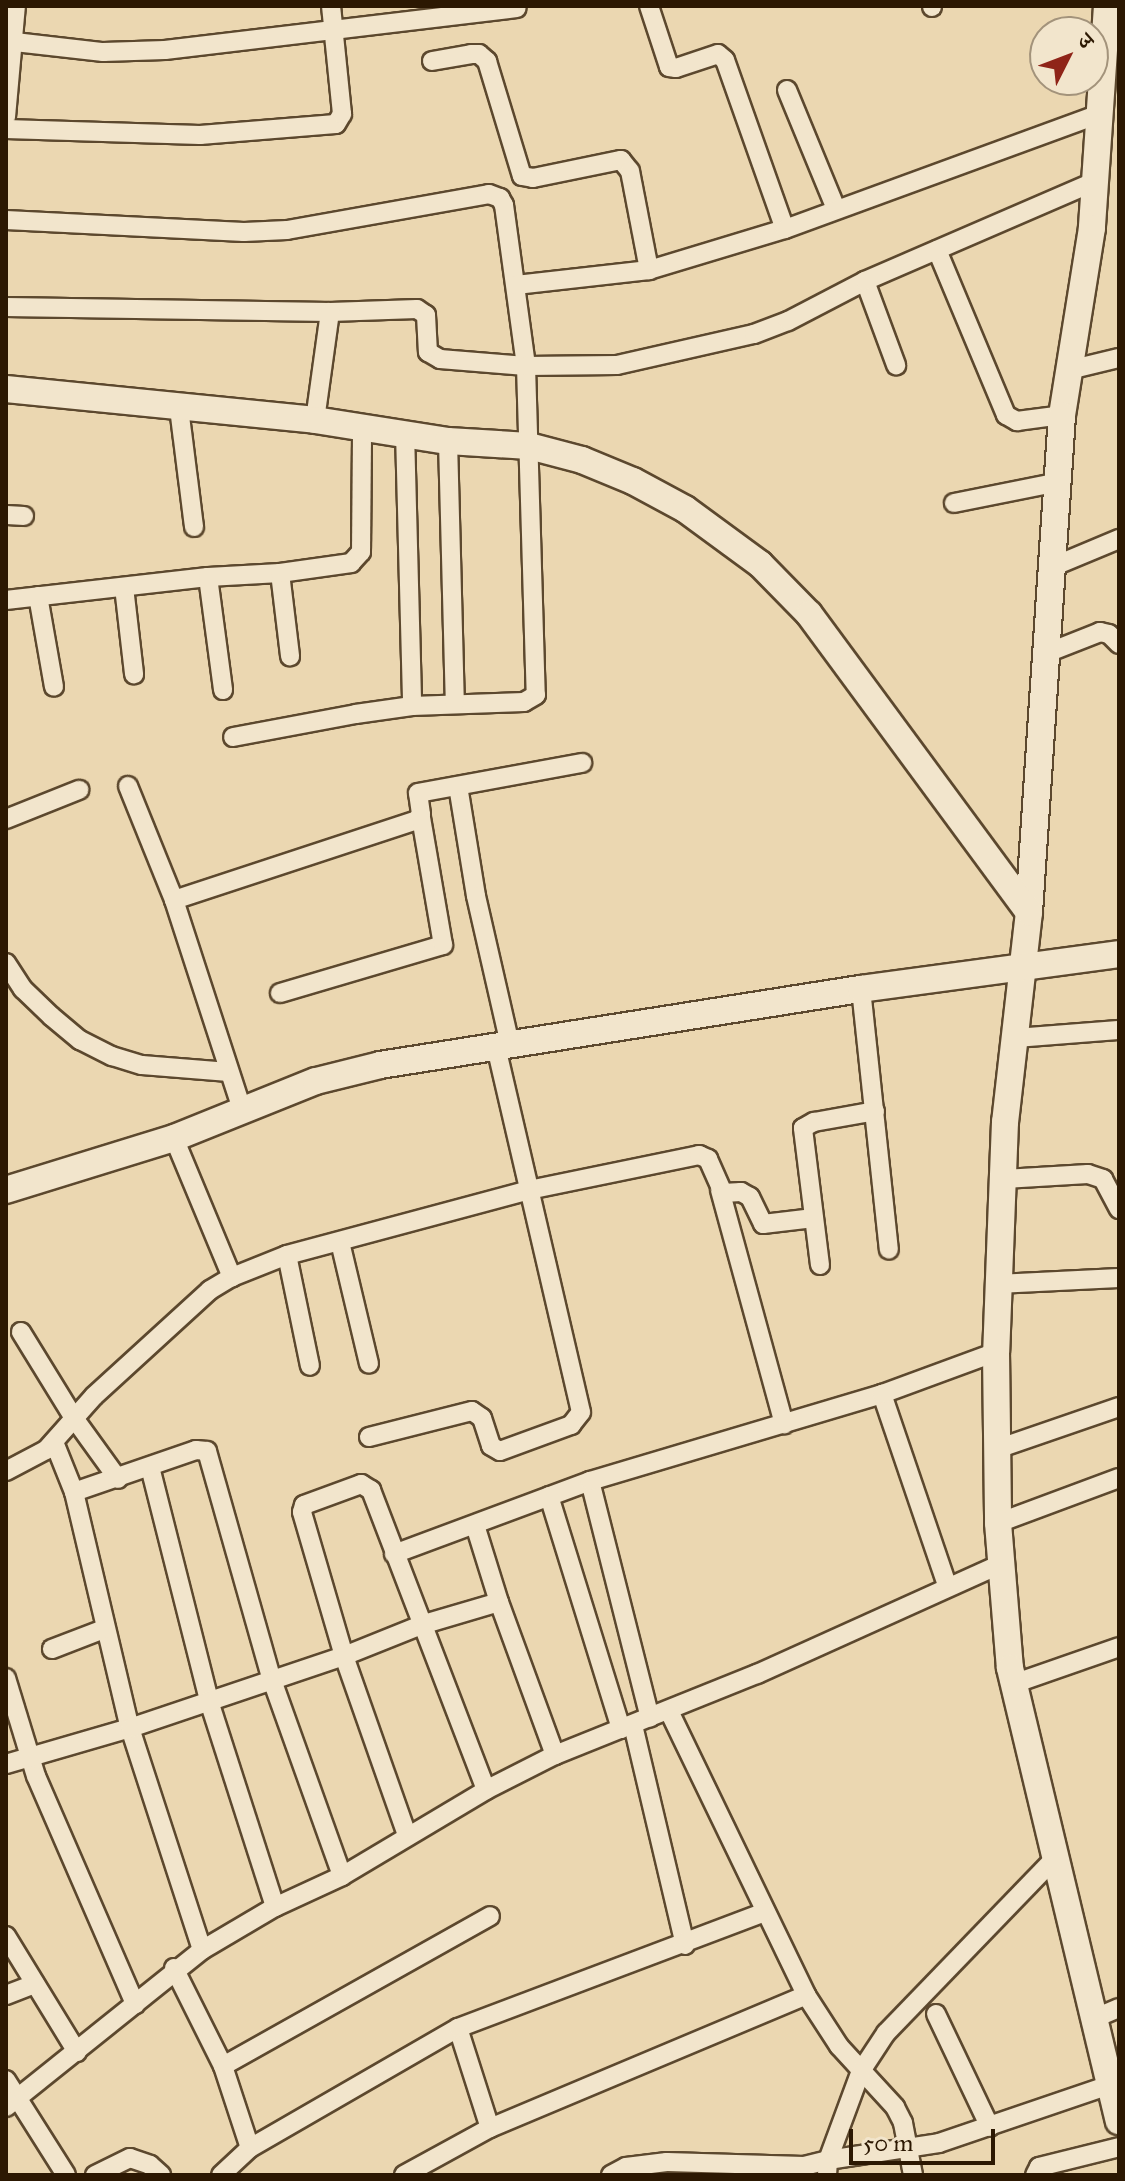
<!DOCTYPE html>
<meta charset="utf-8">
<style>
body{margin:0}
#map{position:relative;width:1125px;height:2181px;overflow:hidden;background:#ebd7b1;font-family:"IM FELL Great Primer","Noto Serif Devanagari",serif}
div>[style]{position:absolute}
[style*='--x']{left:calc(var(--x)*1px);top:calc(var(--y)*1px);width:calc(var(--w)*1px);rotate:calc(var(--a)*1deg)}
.roads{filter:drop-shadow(2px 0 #5c482e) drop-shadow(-2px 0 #5c482e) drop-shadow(0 2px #5c482e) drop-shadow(0 -2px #5c482e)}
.street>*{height:18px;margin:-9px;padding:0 9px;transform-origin:9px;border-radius:9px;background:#f2e5cc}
.secondary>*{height:26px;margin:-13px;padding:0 13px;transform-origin:13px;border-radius:13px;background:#f2e5cc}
span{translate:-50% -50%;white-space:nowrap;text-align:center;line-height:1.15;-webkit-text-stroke:8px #f2e5cc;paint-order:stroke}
.frame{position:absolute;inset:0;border:8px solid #2c1802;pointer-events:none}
.north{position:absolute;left:1029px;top:16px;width:80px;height:80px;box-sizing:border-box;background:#f2e5cc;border:2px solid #a3937b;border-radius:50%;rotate:48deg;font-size:22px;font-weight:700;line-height:32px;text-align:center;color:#2c1802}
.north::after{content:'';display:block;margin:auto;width:28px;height:36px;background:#8f2418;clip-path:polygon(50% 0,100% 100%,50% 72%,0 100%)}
.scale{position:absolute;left:849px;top:2129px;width:146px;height:36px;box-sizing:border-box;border:4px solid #2c1802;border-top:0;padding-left:10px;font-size:24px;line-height:28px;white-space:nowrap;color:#2c1802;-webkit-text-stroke:6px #f2e5cc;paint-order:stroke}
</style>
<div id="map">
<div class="roads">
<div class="street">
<div style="--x:649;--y:6;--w:64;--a:71.8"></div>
<div style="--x:669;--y:67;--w:7;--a:8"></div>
<div style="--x:676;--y:68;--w:44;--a:-18.4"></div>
<div style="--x:718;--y:54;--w:9;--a:41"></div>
<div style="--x:725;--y:60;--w:179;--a:70.5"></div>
<div style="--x:932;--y:7;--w:1;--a:-90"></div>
<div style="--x:6;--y:41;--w:98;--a:6.5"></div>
<div style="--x:103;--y:52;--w:62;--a:-1.8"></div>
<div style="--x:165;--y:50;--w:354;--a:-6.8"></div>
<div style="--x:432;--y:61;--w:40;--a:-10"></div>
<div style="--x:471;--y:54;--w:8;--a:0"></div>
<div style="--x:479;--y:54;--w:11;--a:41"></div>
<div style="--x:487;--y:61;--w:120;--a:73.1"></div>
<div style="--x:522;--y:176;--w:11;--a:10"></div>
<div style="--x:533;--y:178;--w:90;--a:-11.6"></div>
<div style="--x:621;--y:160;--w:14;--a:51"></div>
<div style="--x:630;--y:171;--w:101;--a:79.1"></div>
<div style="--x:787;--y:90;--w:129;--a:67.6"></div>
<div style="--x:6;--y:117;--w:111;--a:-84.9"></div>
<div style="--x:6;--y:129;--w:194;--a:1.8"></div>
<div style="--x:200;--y:135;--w:136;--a:-4.6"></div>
<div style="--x:336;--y:124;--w:12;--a:-59"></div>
<div style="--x:342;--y:114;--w:109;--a:-95.8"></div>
<div style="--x:6;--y:220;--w:238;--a:2.9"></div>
<div style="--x:244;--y:232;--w:43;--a:-2.7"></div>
<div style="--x:287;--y:230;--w:205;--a:-10.1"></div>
<div style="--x:489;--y:194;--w:12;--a:20"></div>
<div style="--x:500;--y:198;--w:8;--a:60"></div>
<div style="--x:504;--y:205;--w:162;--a:82.2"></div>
<div style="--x:526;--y:366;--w:329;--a:88.3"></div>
<div style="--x:536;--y:695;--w:14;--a:150"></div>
<div style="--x:524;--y:702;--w:112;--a:178"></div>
<div style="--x:412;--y:706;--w:57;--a:171.9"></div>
<div style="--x:356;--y:714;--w:125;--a:169.4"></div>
<div style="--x:937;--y:250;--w:179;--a:67.3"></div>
<div style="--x:1006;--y:415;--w:13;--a:29"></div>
<div style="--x:1017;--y:421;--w:45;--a:-7.6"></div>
<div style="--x:865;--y:281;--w:90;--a:69.7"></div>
<div style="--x:516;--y:285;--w:134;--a:-6.4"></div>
<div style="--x:649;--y:270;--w:142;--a:-16.8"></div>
<div style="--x:785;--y:229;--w:334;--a:-20.1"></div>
<div style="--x:6;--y:307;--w:324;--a:0.9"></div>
<div style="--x:330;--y:312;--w:87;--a:-2"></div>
<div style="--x:417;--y:309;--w:11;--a:34"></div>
<div style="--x:426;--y:315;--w:37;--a:87"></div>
<div style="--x:428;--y:352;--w:14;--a:30"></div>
<div style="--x:440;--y:359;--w:86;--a:4.7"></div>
<div style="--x:526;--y:366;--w:91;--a:-0.6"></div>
<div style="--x:617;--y:365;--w:140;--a:-12.8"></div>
<div style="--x:754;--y:334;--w:36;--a:-21"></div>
<div style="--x:788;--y:321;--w:87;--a:-27.5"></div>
<div style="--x:865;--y:281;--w:249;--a:-23.4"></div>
<div style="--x:1069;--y:370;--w:51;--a:-13.5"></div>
<div style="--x:179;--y:408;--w:120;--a:82.8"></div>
<div style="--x:315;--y:420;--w:109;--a:-82.1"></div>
<div style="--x:405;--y:432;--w:274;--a:88.5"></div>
<div style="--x:448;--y:441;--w:262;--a:88.5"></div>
<div style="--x:954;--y:503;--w:107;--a:-11.3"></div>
<div style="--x:6;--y:515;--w:18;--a:3"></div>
<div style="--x:1052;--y:567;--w:73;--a:-22.7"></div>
<div style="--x:280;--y:573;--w:84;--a:83.1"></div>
<div style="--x:208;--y:577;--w:114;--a:82.4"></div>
<div style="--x:124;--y:587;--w:88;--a:83.4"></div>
<div style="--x:38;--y:596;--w:92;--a:80"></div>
<div style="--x:6;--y:600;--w:203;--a:-6.5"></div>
<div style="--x:208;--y:577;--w:72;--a:-3.2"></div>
<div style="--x:280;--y:573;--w:72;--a:-8"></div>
<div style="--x:351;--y:563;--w:15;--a:-48"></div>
<div style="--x:361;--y:552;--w:125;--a:-89.5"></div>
<div style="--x:1047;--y:653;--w:57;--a:-21.6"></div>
<div style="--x:1100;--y:632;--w:9;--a:13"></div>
<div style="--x:1109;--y:634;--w:14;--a:45"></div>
<div style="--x:128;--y:786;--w:123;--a:68"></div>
<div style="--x:174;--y:900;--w:220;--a:72"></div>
<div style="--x:458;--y:786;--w:111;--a:80.7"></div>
<div style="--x:476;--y:896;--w:152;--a:77.1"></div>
<div style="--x:6;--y:819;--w:79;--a:-21.7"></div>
<div style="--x:174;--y:900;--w:256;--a:-18.2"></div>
<div style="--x:417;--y:820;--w:7;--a:-56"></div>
<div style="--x:421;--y:814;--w:21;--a:-98"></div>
<div style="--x:418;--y:793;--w:167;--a:-10.4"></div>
<div style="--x:6;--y:963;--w:31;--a:57"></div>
<div style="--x:23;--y:989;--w:39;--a:44"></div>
<div style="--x:51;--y:1016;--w:38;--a:40"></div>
<div style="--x:80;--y:1040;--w:36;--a:27"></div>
<div style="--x:112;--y:1056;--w:31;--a:17"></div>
<div style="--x:142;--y:1065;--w:87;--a:4.6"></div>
<div style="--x:861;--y:989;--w:262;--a:83.9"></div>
<div style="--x:280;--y:993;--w:170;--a:-16.4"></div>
<div style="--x:443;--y:945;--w:130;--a:-99.8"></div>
<div style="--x:1015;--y:1038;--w:104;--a:-4.4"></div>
<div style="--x:174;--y:1138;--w:151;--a:67.4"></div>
<div style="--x:1004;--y:1179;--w:84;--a:-3.4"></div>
<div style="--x:1088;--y:1174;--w:16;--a:18"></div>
<div style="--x:1103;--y:1179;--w:34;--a:62"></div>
<div style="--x:720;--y:1190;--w:243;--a:74.7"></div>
<div style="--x:340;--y:1242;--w:125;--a:76.6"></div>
<div style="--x:287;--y:1255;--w:113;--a:78.3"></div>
<div style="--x:820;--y:1265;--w:138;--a:-97.1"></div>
<div style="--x:803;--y:1128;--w:13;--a:-29"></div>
<div style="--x:814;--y:1122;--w:62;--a:-10.2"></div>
<div style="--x:997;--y:1284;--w:122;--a:-2.8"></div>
<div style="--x:21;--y:1332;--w:101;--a:58.4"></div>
<div style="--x:74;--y:1418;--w:75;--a:54.2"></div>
<div style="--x:882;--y:1394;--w:202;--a:71.2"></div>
<div style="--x:369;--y:1437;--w:106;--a:-14.2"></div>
<div style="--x:472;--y:1411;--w:12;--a:35"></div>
<div style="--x:482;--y:1418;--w:29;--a:72"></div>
<div style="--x:491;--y:1446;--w:10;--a:29"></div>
<div style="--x:500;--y:1451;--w:76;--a:-20.1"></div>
<div style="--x:571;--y:1425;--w:16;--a:-52"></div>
<div style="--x:581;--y:1412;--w:375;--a:-103.1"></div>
<div style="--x:54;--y:1442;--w:54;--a:68.2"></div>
<div style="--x:74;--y:1492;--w:243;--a:76.7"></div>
<div style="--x:130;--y:1728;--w:233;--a:72"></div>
<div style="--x:997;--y:1449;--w:129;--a:-19"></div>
<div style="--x:150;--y:1467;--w:241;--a:75.8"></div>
<div style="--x:209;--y:1701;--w:216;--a:72.2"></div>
<div style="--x:6;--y:1471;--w:45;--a:-27.7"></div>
<div style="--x:46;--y:1450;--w:72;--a:-48.4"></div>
<div style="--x:94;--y:1396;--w:157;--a:-42.4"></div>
<div style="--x:210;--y:1290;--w:26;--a:-31"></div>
<div style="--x:232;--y:1277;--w:59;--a:-21.8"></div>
<div style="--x:287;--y:1255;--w:251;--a:-15"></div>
<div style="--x:529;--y:1190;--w:174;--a:-11.6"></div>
<div style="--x:699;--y:1155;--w:10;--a:24"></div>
<div style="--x:708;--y:1159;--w:37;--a:66"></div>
<div style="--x:723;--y:1193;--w:18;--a:-3"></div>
<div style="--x:741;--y:1192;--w:10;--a:29"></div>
<div style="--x:750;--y:1197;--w:30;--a:64"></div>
<div style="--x:763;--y:1224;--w:51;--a:-6.7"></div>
<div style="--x:590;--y:1481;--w:244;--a:75.8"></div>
<div style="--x:74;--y:1492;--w:129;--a:-19"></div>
<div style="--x:196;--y:1450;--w:11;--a:5"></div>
<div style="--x:207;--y:1451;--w:238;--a:74.2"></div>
<div style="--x:272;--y:1680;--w:208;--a:70.3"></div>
<div style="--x:549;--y:1496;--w:244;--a:72.8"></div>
<div style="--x:998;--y:1523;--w:129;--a:-20.4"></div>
<div style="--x:475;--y:1525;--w:81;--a:72.7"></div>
<div style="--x:499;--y:1602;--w:163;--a:69.9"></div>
<div style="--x:394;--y:1554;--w:209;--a:-20.4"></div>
<div style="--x:590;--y:1481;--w:305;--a:-16.6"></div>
<div style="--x:882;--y:1394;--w:121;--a:-20.2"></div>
<div style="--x:52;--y:1649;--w:56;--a:-21"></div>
<div style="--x:6;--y:1678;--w:102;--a:73"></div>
<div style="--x:36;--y:1776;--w:249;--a:66.5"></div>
<div style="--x:1013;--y:1684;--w:112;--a:-19.2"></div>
<div style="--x:669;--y:1711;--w:315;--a:64.2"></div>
<div style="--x:806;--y:1995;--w:61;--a:57.1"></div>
<div style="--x:839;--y:2046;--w:83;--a:47.4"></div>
<div style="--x:895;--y:2107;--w:18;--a:63"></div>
<div style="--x:903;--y:2123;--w:53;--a:79.1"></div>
<div style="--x:633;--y:1725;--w:226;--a:76.7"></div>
<div style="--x:6;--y:1764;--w:129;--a:-16.2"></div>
<div style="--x:130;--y:1728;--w:226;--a:-18.6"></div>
<div style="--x:344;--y:1656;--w:83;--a:-21.9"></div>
<div style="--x:421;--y:1625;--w:81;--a:-16.4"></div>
<div style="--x:407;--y:1835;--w:190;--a:-109.4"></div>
<div style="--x:344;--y:1656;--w:150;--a:-106.3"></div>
<div style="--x:302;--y:1512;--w:7;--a:-74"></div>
<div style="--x:304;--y:1505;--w:61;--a:-20.2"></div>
<div style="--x:361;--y:1484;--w:12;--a:31"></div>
<div style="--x:371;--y:1490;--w:321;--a:69"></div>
<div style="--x:6;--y:1936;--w:136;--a:58.5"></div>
<div style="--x:174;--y:1968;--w:110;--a:63.4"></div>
<div style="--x:223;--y:2066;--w:86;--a:71.8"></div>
<div style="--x:6;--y:1995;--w:31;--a:-21"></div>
<div style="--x:936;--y:2014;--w:125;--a:64.5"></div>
<div style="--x:1093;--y:2019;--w:28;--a:-23"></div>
<div style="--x:458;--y:2028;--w:105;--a:72.3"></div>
<div style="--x:490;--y:2128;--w:343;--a:-22.8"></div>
<div style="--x:223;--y:2066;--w:306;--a:-29.3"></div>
<div style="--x:6;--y:2080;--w:112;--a:57.7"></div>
<div style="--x:6;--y:2107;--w:251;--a:-38.7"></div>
<div style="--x:202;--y:1950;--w:85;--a:-30.5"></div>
<div style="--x:275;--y:1907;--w:74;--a:-24.8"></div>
<div style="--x:342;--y:1876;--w:168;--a:-30.8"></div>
<div style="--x:486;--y:1790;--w:77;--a:-26.9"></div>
<div style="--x:555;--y:1755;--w:218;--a:-21.9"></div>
<div style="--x:757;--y:1674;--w:270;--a:-24.3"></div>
<div style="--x:95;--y:2175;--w:39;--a:-26"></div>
<div style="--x:130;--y:2158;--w:21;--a:19"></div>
<div style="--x:150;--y:2165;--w:15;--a:42"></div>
<div style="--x:221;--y:2175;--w:40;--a:-43"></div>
<div style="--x:250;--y:2148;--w:240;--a:-30"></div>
<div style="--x:458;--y:2028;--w:328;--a:-20.7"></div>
<div style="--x:404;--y:2175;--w:98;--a:-28.7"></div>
<div style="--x:611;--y:2175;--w:17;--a:-28"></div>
<div style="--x:626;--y:2167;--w:41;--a:-7"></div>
<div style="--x:667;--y:2162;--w:137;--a:1.7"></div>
<div style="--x:804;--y:2166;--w:25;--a:-14"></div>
<div style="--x:828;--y:2160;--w:95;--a:-69.7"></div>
<div style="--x:861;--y:2071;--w:45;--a:-56.7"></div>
<div style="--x:886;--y:2033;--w:243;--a:-46"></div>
<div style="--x:827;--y:2175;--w:15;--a:-86"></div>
<div style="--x:828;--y:2160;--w:112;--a:-8.7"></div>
<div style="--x:939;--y:2143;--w:180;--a:-18.8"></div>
<div style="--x:1035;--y:2175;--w:9;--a:-63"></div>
<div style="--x:1039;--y:2167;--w:82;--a:-14"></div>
</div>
<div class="secondary">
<div style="--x:1107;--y:6;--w:223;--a:93.9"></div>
<div style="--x:1092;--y:228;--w:189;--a:99.1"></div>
<div style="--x:1062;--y:415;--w:498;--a:93.8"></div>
<div style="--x:1029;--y:912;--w:211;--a:96.5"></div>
<div style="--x:1005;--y:1122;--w:230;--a:92.2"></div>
<div style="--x:996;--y:1352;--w:171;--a:89.3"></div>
<div style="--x:998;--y:1523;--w:145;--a:85.3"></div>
<div style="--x:1010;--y:1668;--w:466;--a:76.5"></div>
<div style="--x:6;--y:389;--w:311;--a:5.7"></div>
<div style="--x:315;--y:420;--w:135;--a:9"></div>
<div style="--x:448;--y:441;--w:81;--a:3.5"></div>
<div style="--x:529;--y:446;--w:55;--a:14.8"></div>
<div style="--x:582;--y:460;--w:55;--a:22.4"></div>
<div style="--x:633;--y:481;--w:59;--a:28.3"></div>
<div style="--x:685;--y:509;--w:93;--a:36.3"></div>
<div style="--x:760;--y:564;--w:70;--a:45.6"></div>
<div style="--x:809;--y:614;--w:370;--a:53.6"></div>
<div style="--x:6;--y:1190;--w:176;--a:-17.2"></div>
<div style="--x:174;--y:1138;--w:153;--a:-21.9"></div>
<div style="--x:316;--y:1081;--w:66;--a:-14"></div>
<div style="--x:380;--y:1065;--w:487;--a:-9"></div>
<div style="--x:861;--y:989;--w:260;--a:-7.7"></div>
</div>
</div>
<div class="frame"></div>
<div class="north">उ</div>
<div class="scale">50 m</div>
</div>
